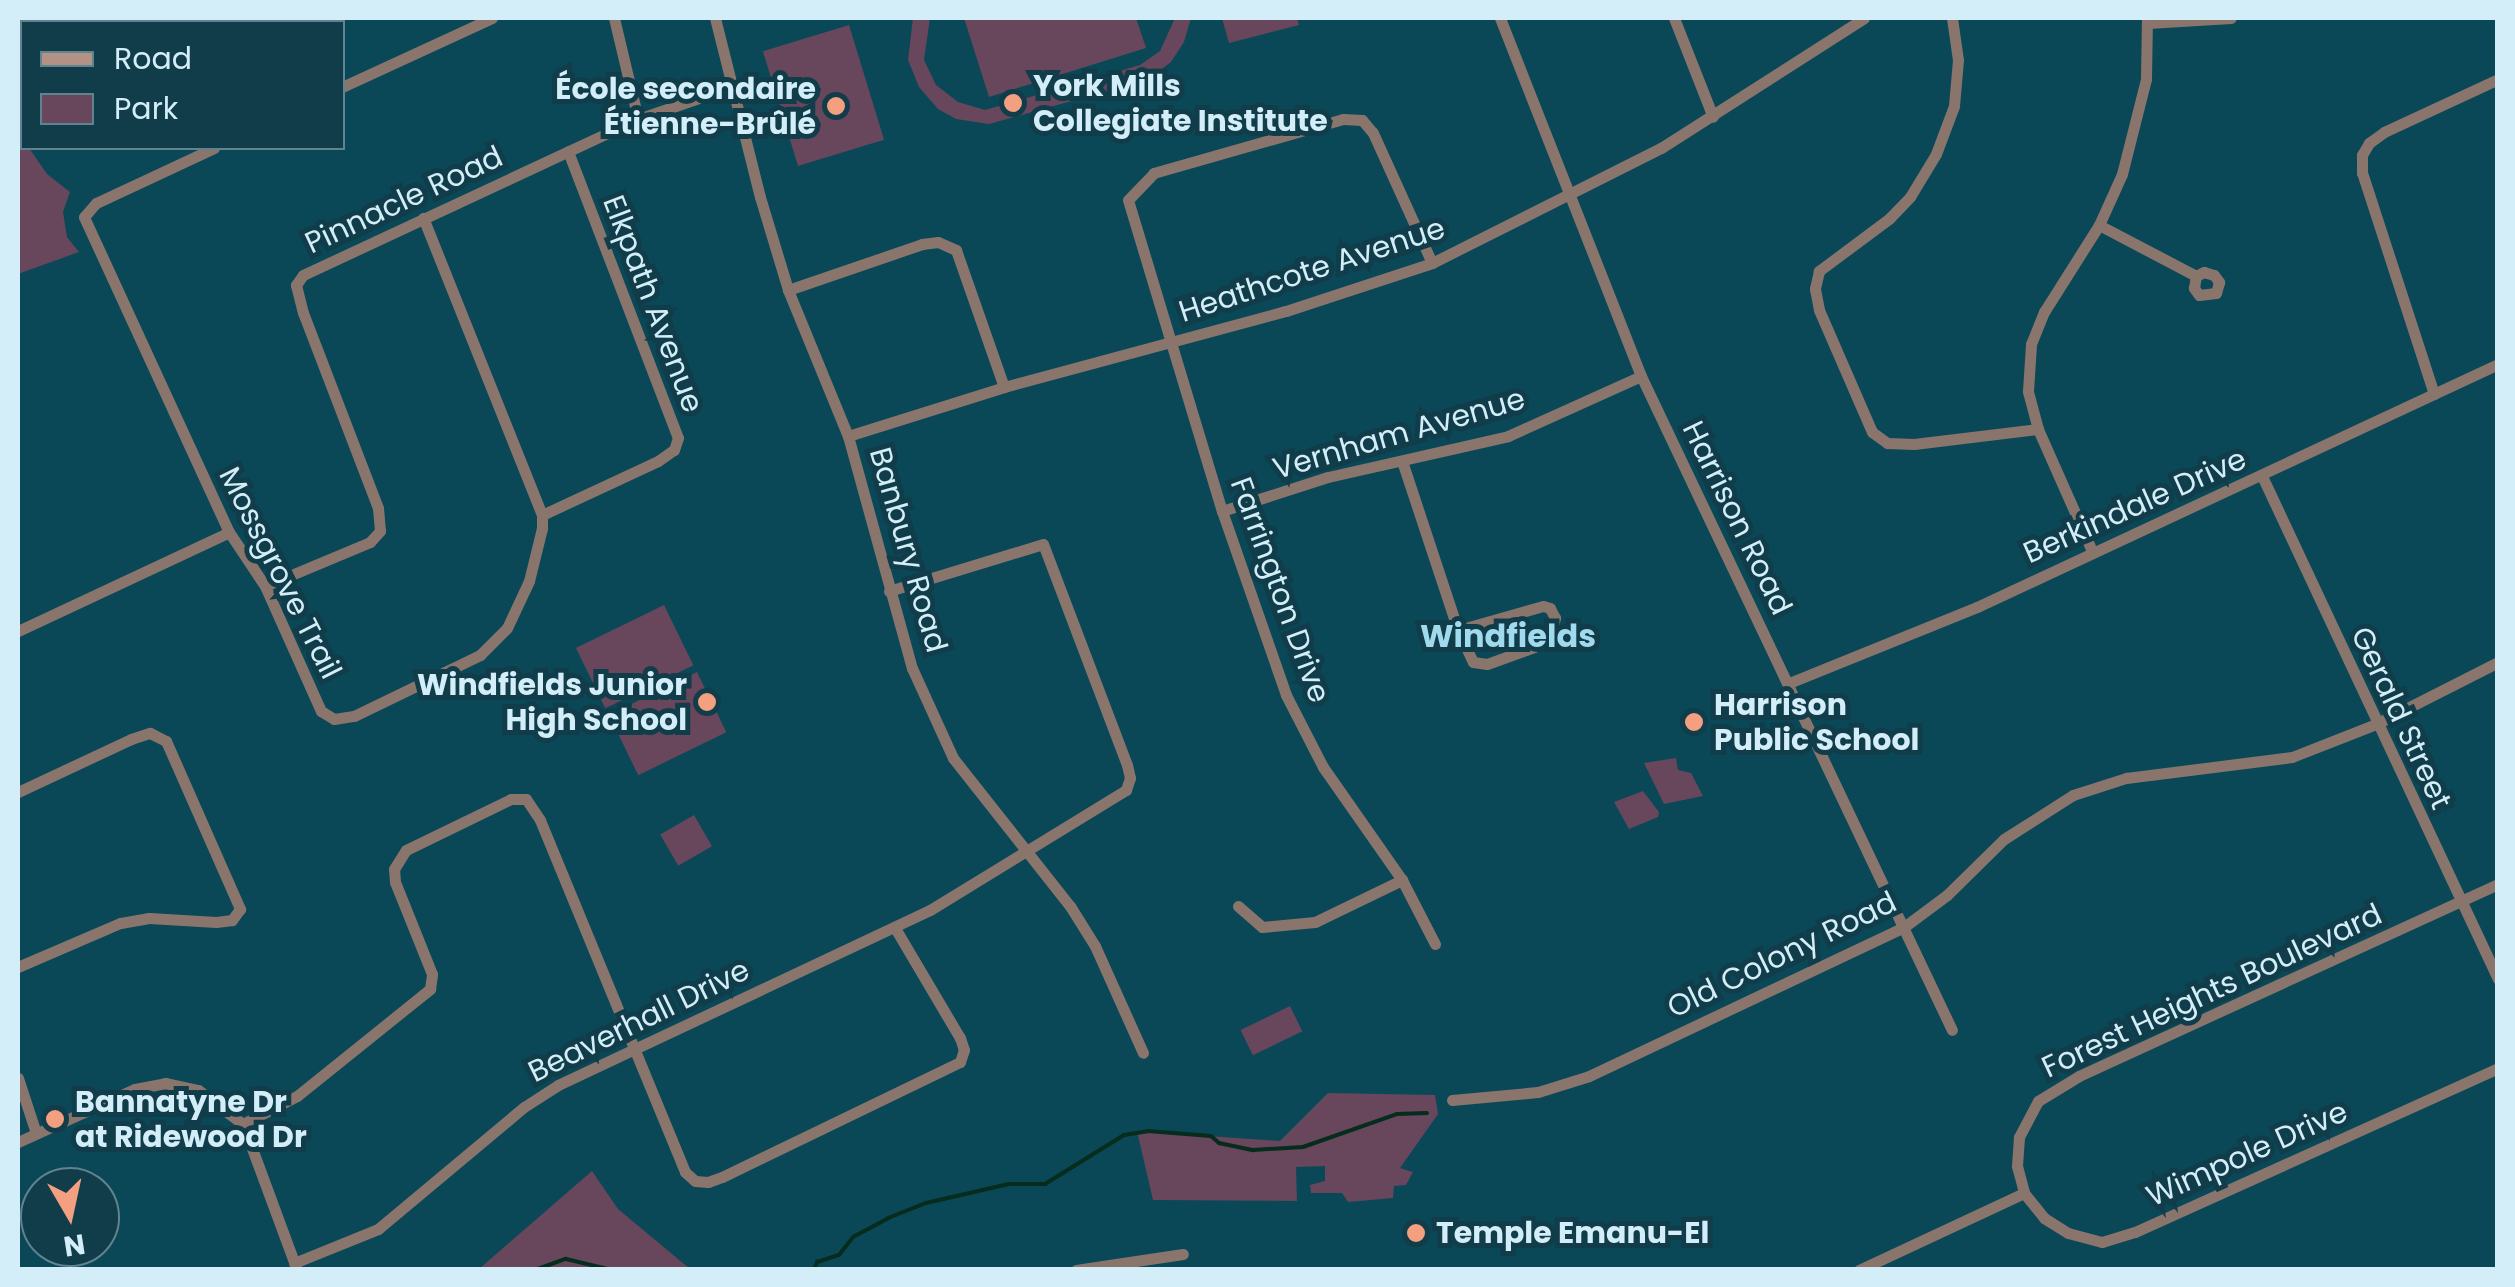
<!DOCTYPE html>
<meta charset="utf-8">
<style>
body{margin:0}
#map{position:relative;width:2515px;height:1287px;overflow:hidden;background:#0a4858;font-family:Poppins,sans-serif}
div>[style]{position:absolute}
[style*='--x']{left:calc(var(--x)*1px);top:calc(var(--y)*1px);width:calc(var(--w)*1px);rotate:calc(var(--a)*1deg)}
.green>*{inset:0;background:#68465c;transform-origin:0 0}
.stream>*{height:4px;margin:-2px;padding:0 2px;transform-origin:2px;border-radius:2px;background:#062c1d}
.street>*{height:11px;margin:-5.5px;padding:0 5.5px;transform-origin:5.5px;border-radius:5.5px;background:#8a756d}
.secondary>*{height:15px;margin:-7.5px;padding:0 7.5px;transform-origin:7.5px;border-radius:7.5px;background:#b29285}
.dots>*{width:28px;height:28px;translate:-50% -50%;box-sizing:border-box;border:5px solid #113c49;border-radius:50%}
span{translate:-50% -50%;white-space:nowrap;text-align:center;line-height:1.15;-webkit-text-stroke:10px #113c49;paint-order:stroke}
.poi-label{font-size:30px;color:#d3eef8;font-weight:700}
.left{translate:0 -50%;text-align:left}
.right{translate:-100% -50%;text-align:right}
.street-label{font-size:30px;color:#d3eef8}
.neighbourhood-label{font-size:32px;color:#a1d9ed;font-weight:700}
.frame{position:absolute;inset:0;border:20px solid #d3eef8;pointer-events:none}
.legend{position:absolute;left:20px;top:20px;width:325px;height:130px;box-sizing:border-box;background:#113c49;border:2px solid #5f838f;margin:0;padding:12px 18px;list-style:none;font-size:30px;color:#d3eef8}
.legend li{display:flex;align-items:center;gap:20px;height:50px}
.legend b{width:50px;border:2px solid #5f838f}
.north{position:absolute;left:20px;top:1167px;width:100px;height:100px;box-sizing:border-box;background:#113c49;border:2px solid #5f838f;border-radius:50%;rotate:171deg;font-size:28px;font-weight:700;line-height:40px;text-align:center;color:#d3eef8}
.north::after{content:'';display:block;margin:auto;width:35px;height:45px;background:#f2a080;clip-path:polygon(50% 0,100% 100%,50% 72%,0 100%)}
</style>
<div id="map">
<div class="green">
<div style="clip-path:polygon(913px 18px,930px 18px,924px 60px,936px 85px,958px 102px,985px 110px,1140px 65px,1160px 51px,1175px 18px,1191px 18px,1184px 42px,1171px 62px,1147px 80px,989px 124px,956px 119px,938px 109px,919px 87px,908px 60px)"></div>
<div style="clip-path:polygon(964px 18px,1136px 18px,1146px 48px,989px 97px)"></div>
<div style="clip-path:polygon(1222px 18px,1297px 18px,1299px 25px,1229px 43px)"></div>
<div style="left:849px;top:25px;width:120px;height:90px;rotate:73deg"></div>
<div style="clip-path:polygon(18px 132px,22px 148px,29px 148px,47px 174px,70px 192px,63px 212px,67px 237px,79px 252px,18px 274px)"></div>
<div style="left:664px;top:605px;width:67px;height:98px;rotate:64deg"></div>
<div style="left:697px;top:672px;width:67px;height:98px;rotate:64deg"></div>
<div style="clip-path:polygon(1676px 758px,1678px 770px,1691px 773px,1703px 796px,1664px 804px,1644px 763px)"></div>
<div style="clip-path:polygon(1643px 791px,1659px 812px,1658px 817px,1629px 829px,1614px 802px)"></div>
<div style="left:694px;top:815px;width:36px;height:39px;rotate:60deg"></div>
<div style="left:1290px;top:1006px;width:28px;height:55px;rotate:64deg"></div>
<div style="clip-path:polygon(1328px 1093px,1435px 1095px,1438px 1114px,1400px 1168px,1413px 1172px,1406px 1185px,1394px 1186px,1393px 1198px,1348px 1202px,1342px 1193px,1311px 1193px,1310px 1185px,1325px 1181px,1325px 1166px,1296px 1167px,1297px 1201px,1153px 1200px,1137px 1131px,1280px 1141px)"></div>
<div style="clip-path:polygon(592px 1171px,618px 1209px,690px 1269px,479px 1269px)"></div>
</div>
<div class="stream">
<div style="--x:535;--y:1270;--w:33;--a:-20"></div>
<div style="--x:566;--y:1259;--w:47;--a:13.4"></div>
<div style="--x:814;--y:1270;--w:9;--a:-69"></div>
<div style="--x:817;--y:1262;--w:23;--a:-18"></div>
<div style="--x:839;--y:1255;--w:23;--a:-52"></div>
<div style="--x:853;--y:1237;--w:40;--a:-28"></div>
<div style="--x:888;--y:1218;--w:41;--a:-21.5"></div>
<div style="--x:926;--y:1203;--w:85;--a:-12.9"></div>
<div style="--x:1009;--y:1184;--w:36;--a:0"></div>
<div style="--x:1045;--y:1184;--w:93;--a:-31.8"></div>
<div style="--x:1124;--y:1135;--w:24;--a:-9"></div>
<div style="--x:1148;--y:1131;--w:63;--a:4.5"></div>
<div style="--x:1211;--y:1136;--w:11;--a:41"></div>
<div style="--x:1219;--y:1143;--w:35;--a:12"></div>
<div style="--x:1253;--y:1150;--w:50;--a:-3.4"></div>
<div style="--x:1303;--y:1147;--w:100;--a:-19.3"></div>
<div style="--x:1397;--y:1114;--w:30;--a:-2"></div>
</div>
<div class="street">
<div style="--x:614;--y:18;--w:104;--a:76.6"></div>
<div style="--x:715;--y:18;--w:185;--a:75.9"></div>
<div style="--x:760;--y:197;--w:97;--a:73.2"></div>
<div style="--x:788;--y:290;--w:158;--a:67.7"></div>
<div style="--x:848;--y:436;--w:241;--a:74.6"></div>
<div style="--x:912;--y:668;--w:99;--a:65.5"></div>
<div style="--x:953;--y:758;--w:189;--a:51.7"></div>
<div style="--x:1070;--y:906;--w:47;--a:58"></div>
<div style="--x:1095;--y:946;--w:117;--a:65.8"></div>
<div style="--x:1500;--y:18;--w:385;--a:68.5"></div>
<div style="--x:1641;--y:376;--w:724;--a:64.57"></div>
<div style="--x:1674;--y:18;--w:106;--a:68.5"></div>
<div style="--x:1952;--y:18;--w:42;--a:81.9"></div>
<div style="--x:1958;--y:60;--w:46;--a:95"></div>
<div style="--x:1954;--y:106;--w:51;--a:110.6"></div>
<div style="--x:1936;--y:154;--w:50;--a:121.2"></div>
<div style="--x:1910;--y:197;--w:29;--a:134"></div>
<div style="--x:1890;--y:218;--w:89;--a:143.3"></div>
<div style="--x:1819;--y:271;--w:18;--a:103"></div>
<div style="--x:1815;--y:289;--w:21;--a:79"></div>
<div style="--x:1819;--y:310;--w:133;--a:66.5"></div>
<div style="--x:1872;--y:432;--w:19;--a:36"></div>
<div style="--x:1887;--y:443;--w:27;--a:2"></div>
<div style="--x:1914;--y:444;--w:125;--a:-6.9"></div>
<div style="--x:2148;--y:23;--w:83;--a:-3.4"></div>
<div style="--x:342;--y:87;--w:165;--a:-24.7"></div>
<div style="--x:214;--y:148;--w:130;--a:155"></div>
<div style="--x:96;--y:203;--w:18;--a:131"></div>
<div style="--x:84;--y:217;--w:347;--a:65.3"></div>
<div style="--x:229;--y:532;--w:65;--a:56.3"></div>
<div style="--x:265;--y:586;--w:137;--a:65.9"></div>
<div style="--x:321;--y:711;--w:15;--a:32"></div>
<div style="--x:334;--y:719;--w:20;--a:-9"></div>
<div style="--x:354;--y:716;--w:140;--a:-25.8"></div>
<div style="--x:480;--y:655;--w:38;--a:-45"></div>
<div style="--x:507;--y:628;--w:52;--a:-64.9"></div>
<div style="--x:529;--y:581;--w:55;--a:-76.2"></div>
<div style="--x:542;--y:528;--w:13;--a:-90"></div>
<div style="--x:542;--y:515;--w:320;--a:-111.8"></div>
<div style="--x:2099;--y:225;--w:110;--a:27.7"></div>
<div style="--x:2196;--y:276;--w:9;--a:-27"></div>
<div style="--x:2204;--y:272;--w:10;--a:17"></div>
<div style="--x:2214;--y:275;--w:9;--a:54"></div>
<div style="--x:2219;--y:282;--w:11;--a:105"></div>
<div style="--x:2216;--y:293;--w:17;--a:173"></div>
<div style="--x:2199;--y:295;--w:9;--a:-126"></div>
<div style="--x:2194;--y:288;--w:12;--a:-81"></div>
<div style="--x:1432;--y:263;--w:143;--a:-114.4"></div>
<div style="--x:1373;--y:133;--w:17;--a:-130"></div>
<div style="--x:1362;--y:120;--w:19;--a:-177"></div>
<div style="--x:1343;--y:119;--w:197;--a:164.1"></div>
<div style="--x:1154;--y:173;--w:37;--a:134"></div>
<div style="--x:1128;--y:200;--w:325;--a:73.2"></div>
<div style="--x:1222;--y:511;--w:195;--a:70.8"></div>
<div style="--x:1286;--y:695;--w:81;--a:62.8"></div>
<div style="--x:1323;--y:767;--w:138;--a:55"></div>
<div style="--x:1402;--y:880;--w:72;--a:62.7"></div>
<div style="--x:788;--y:290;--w:142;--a:-18.9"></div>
<div style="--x:922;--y:244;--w:16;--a:-7"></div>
<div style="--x:938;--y:242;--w:20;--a:24"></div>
<div style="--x:956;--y:250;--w:145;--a:70.7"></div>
<div style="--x:2434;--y:394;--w:232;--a:-108"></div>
<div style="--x:2362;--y:173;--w:18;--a:-90"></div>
<div style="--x:2362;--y:155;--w:14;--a:-60"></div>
<div style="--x:2369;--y:143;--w:19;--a:-36"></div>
<div style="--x:2384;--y:132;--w:126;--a:-24.9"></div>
<div style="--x:848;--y:436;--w:164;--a:-17.4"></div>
<div style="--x:1004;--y:387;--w:292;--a:-15.1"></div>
<div style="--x:1286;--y:311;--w:154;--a:-18.2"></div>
<div style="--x:1432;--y:263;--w:256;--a:-26.7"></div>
<div style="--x:1661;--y:148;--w:241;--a:-32.6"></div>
<div style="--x:1402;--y:461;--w:178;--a:71.7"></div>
<div style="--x:1458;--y:630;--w:35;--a:65"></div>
<div style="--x:1473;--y:662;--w:14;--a:8"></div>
<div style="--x:1487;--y:664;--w:50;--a:-19.9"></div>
<div style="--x:1534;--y:647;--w:23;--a:-41"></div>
<div style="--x:1551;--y:632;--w:15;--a:-74"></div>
<div style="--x:1555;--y:618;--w:11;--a:-117"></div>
<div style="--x:1550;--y:608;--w:7;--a:-164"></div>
<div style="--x:1543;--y:606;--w:88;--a:164.2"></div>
<div style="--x:2262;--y:476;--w:556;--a:64.86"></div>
<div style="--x:1222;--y:511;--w:111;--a:-17.8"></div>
<div style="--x:1328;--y:477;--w:185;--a:-12.8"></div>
<div style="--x:1508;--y:436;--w:146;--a:-24.3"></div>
<div style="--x:542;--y:515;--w:128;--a:-25"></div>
<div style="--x:658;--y:461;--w:19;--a:-35"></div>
<div style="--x:674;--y:450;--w:13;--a:-72"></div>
<div style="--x:678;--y:438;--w:307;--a:-111"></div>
<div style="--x:2092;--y:551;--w:133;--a:-113.9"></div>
<div style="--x:2038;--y:429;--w:39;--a:-105"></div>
<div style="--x:2028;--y:391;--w:47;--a:-86.3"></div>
<div style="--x:2031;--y:344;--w:35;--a:-68"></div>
<div style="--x:2044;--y:312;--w:103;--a:-57.7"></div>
<div style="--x:2099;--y:225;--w:56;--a:-65.7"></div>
<div style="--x:2122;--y:174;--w:98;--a:-75.8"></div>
<div style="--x:2146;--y:79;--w:61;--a:-89.1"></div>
<div style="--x:265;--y:586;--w:114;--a:-22.7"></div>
<div style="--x:370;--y:542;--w:15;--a:-48"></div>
<div style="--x:380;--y:531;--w:23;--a:-95"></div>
<div style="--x:378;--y:508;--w:209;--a:-111"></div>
<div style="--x:303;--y:313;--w:29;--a:-104"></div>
<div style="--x:296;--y:285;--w:12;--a:-55"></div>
<div style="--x:303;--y:275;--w:370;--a:-25"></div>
<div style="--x:638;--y:119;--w:98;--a:-19"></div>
<div style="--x:18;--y:631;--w:233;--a:-25.1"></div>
<div style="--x:1789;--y:683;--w:203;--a:-22"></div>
<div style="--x:1977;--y:607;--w:575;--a:-25"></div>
<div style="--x:18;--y:792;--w:125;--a:-25.1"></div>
<div style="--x:131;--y:739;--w:20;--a:-18"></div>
<div style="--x:150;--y:733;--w:18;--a:27"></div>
<div style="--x:166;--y:741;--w:184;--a:66.2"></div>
<div style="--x:240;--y:909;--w:14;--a:126"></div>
<div style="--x:232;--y:920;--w:16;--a:173"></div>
<div style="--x:216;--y:922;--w:67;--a:-176.6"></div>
<div style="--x:149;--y:918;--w:29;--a:170"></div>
<div style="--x:120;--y:923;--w:111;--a:156.7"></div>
<div style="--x:2498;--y:884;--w:461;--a:155.4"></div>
<div style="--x:2079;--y:1076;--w:48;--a:148.6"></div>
<div style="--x:2038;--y:1101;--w:41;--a:117.8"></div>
<div style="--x:2019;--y:1137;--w:29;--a:94"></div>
<div style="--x:2017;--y:1166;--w:28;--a:75"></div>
<div style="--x:2024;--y:1193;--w:32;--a:51"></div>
<div style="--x:2044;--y:1218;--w:28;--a:32"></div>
<div style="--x:2068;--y:1233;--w:35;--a:15"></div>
<div style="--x:2102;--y:1242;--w:34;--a:-17"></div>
<div style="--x:2135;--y:1232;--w:398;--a:-24.3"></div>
<div style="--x:1238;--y:906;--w:32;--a:41"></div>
<div style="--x:1262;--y:927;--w:53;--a:-5.4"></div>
<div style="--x:1315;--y:922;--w:97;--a:-25.8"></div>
<div style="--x:18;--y:1078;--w:58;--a:71.9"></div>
<div style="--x:1452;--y:1100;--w:86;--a:-5.3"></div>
<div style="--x:1538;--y:1092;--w:53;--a:-17.4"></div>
<div style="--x:1589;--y:1076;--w:348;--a:-25.3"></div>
<div style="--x:1904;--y:927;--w:54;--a:-36.7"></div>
<div style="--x:1947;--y:895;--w:80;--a:-44.5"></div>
<div style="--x:2004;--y:839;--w:82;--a:-32.5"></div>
<div style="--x:2073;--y:795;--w:56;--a:-17.8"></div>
<div style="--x:2126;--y:778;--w:167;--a:-7.2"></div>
<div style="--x:2292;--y:757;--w:90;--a:-21.4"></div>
<div style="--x:2376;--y:724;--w:137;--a:-26.9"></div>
<div style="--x:243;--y:1124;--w:61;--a:-27.4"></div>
<div style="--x:297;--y:1096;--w:171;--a:-38.8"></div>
<div style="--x:430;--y:989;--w:15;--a:-82"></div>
<div style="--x:432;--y:974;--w:99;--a:-111.9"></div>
<div style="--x:395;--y:882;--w:13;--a:-94"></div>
<div style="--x:394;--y:869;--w:22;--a:-58"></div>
<div style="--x:406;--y:850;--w:117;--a:-25.9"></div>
<div style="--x:511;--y:799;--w:15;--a:0"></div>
<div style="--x:526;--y:799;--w:25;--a:56"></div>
<div style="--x:540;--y:820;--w:381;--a:67.6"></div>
<div style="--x:685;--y:1172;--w:13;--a:42"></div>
<div style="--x:695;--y:1181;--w:13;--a:4"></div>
<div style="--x:708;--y:1182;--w:15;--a:-20"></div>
<div style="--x:722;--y:1177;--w:264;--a:-25.8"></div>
<div style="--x:960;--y:1062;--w:13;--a:-72"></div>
<div style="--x:964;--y:1050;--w:13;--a:-108"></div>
<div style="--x:960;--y:1038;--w:128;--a:-120.6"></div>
<div style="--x:18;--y:1142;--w:128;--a:-24.4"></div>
<div style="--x:135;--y:1089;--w:31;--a:-11"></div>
<div style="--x:165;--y:1083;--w:34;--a:12"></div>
<div style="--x:198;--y:1090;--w:56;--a:37.1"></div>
<div style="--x:243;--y:1124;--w:156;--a:69.7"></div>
<div style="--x:294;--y:1263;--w:91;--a:-22"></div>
<div style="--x:378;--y:1229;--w:190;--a:-39.9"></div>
<div style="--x:524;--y:1107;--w:40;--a:-32.9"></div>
<div style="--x:558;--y:1085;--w:411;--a:-25.2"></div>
<div style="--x:930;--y:910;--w:230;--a:-31.5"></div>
<div style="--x:1126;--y:790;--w:13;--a:-72"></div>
<div style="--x:1130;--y:778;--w:13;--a:-103"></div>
<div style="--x:1127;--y:765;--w:236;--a:-110.8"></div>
<div style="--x:1043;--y:544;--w:161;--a:163"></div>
<div style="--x:1076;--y:1270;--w:108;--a:-8.5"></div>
<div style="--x:1859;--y:1270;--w:182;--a:-25"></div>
</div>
<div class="secondary">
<div style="--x:201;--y:22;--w:11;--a:-22"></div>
<div style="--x:18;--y:47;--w:15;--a:74"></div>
<div style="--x:18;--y:109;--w:4;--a:-27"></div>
</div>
<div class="dots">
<div style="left:1013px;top:103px;background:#f2a080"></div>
<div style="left:836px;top:106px;background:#f2a080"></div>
<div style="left:707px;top:702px;background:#f2a080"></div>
<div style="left:1694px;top:722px;background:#f2a080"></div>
<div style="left:55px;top:1119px;background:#f2a080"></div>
<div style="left:1416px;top:1233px;background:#f2a080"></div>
</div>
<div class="poi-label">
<span class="left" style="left:1033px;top:103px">York Mills<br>Collegiate Institute</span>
<span class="right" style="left:816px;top:106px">École secondaire<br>Étienne-Brûlé</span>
<span class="right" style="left:687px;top:702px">Windfields Junior<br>High School</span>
<span class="left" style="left:1714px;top:722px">Harrison<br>Public School</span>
<span class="left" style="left:75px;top:1119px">Bannatyne Dr<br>at Ridewood Dr</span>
<span class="left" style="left:1436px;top:1233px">Temple Emanu-El</span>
</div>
<div class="street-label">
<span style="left:404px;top:200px;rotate:-25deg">Pinnacle Road</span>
<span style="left:1312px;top:270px;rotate:-18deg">Heathcote Avenue</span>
<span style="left:653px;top:304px;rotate:69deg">Elkpath Avenue</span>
<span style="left:1399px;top:434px;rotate:-16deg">Vernham Avenue</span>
<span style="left:2135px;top:506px;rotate:-24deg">Berkindale Drive</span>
<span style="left:1737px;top:518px;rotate:64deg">Harrison Road</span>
<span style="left:908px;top:550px;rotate:74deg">Banbury Road</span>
<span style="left:280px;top:573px;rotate:63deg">Mossgrove Trail</span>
<span style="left:1280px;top:590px;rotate:70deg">Farrington Drive</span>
<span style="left:2401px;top:718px;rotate:65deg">Gerald Street</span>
<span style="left:1782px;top:955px;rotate:-26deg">Old Colony Road</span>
<span style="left:2212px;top:991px;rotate:-25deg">Forest Heights Boulevard</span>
<span style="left:639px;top:1021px;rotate:-26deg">Beaverhall Drive</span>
<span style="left:2247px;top:1154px;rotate:-24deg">Wimpole Drive</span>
</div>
<div class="neighbourhood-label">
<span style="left:1508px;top:636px">Windfields</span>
</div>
<div class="frame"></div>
<ul class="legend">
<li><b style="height:12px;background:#b29285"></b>Road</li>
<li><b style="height:28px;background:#68465c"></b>Park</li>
</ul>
<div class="north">N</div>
</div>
